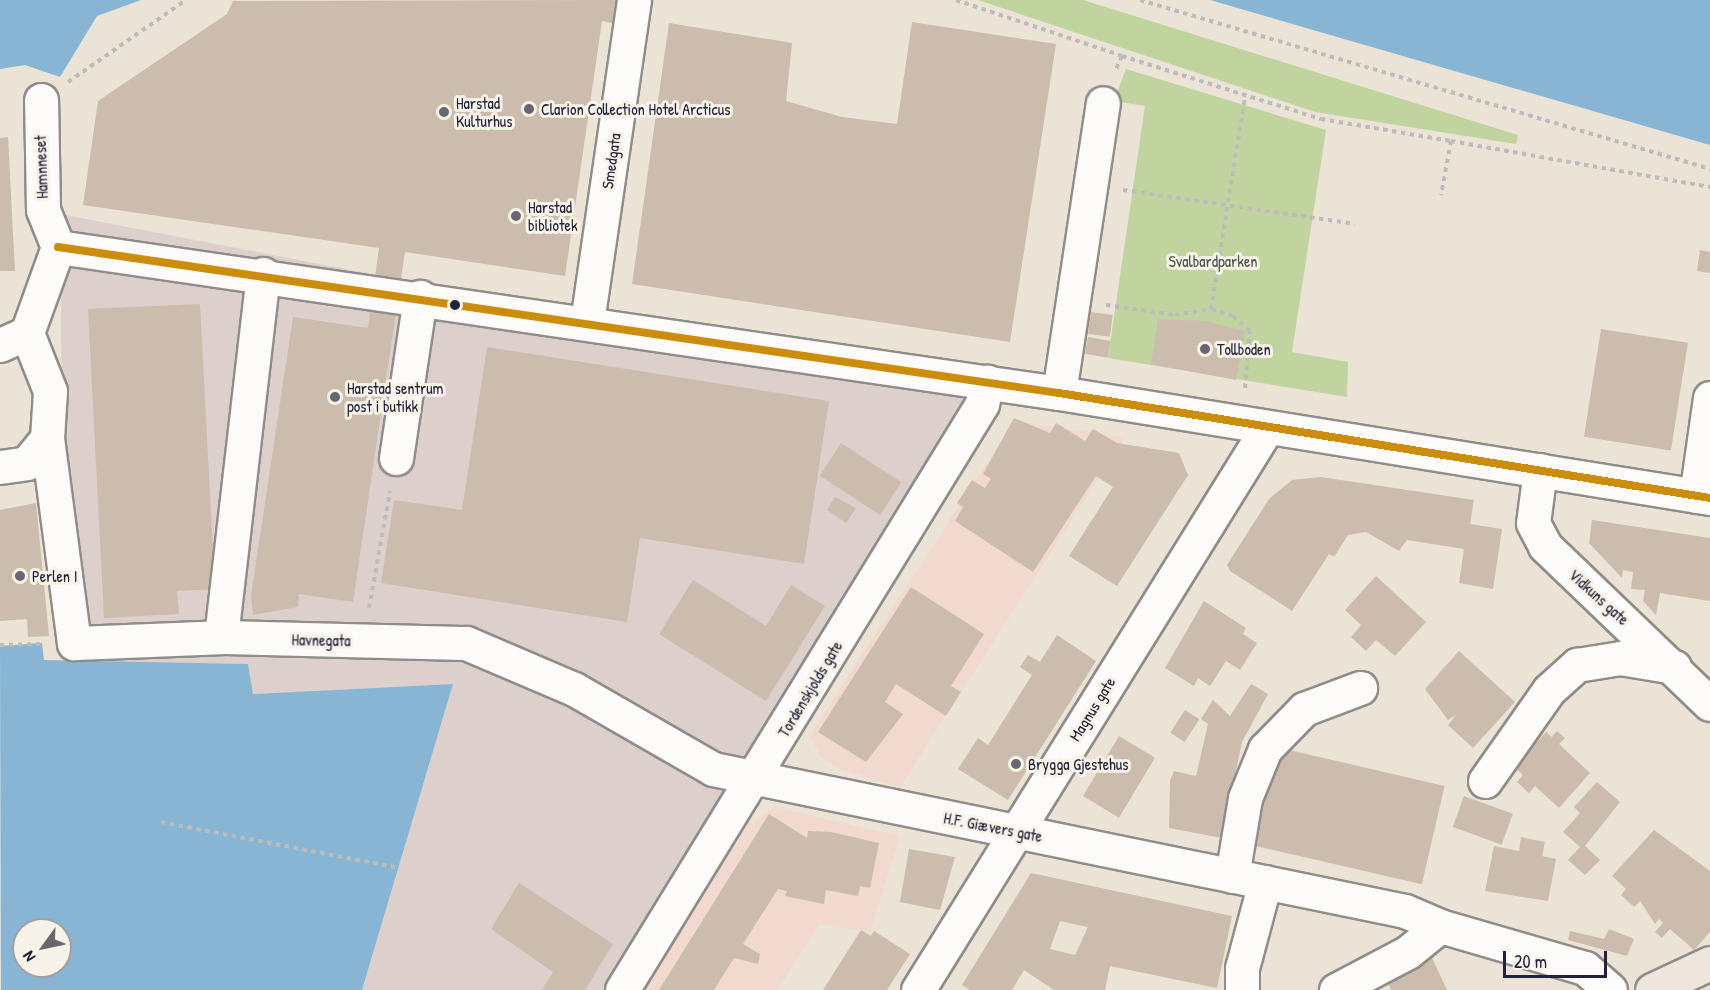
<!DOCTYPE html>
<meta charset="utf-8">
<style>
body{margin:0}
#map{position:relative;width:1710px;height:990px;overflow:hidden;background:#ebe3d5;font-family:"Patrick Hand",sans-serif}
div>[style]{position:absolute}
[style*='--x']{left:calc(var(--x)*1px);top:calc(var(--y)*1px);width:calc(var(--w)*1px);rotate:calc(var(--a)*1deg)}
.built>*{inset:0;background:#f2d9d0}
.industrial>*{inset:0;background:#ddcfcb}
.green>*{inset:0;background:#c1d49f}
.water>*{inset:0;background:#88b5d3}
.building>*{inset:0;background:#cbbcad;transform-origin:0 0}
.path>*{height:4px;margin-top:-2px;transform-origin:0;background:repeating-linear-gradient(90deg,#bdbbbc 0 4.5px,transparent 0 9px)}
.roads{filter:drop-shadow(2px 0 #908c89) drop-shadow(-2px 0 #908c89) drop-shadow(0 2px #908c89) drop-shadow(0 -2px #908c89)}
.minor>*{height:33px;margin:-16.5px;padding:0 16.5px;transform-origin:16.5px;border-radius:16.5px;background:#fcfbf9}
.highway>*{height:33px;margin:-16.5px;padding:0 16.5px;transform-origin:16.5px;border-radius:16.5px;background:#eee6de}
.bus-1>*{height:8px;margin:-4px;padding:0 4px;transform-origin:4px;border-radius:4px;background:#cc8c0c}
.dots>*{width:16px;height:16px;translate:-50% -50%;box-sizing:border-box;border:3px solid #f7f3e8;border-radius:50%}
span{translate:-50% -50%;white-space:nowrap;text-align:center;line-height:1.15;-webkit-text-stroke:6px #f7f3e8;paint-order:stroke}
.poi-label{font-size:16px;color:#22223b}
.left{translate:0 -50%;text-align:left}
.street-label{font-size:16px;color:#22223b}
.park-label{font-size:16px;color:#48544c}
.north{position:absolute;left:12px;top:918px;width:60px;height:60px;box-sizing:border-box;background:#f7f3e8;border:2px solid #a29fa3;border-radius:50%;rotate:237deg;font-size:16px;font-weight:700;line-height:24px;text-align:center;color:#22223b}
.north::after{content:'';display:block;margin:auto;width:21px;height:27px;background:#686671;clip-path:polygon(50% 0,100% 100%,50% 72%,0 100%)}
.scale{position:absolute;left:1503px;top:951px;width:104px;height:27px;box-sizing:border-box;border:3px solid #22223b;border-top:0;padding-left:8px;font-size:18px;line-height:21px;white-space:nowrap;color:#22223b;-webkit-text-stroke:4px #f7f3e8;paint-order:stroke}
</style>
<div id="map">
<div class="built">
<div style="clip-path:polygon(1026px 423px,1125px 437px,900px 787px,841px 770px,822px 758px,811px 739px,813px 730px,1007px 432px)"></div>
<div style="clip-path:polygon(774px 807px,900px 836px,870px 932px,819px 924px,778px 990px,644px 990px,746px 828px)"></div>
</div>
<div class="industrial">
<div style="clip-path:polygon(60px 214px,973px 390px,610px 990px,362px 990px,453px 684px,253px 694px,248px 664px,64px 661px)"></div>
</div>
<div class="green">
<div style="clip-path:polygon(978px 0,1083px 0,1518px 135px,1516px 144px,1315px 112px)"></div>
<div style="clip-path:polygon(1126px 69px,1326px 130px,1292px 352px,1348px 362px,1347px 397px,1108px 358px,1145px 106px,1114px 101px)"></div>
</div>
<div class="water">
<div style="clip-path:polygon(0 0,141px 0,97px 16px,60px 77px,25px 65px,0 69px)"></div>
<div style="clip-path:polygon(1210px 0,1710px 0,1710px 145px)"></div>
<div style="clip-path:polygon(evenodd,42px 643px,44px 660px,248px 664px,253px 694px,453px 684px,362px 990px,1px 990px,0 646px,42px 643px,24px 930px,60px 930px,60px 966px,24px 966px,24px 930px)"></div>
</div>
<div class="building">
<div style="clip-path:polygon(620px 0,617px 24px,602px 21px,565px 276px,405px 252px,353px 602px,299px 594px,298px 607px,253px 615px,251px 596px,293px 317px,368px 328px,379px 248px,83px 205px,98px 101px,227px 14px,233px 1px)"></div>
<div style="clip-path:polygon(912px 22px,1056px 44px,1010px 342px,632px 284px,669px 23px,792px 43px,786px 101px,842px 117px,897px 124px)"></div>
<div style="clip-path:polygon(8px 137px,15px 271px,0 271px,0 138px)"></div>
<div style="clip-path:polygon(1700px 250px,1710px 252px,1710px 273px,1697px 271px)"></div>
<div style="clip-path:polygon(200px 304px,215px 589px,177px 591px,179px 614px,104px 618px,88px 309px)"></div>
<div style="left:1091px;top:312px;width:22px;height:22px;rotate:8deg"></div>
<div style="clip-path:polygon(1158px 319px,1205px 321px,1245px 331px,1236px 380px,1151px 364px)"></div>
<div style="left:1601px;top:329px;width:88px;height:109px;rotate:9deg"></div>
<div style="left:1088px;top:337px;width:23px;height:17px;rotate:10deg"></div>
<div style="clip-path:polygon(487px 347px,829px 401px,804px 564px,640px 538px,627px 622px,381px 583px,394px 500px,462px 510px)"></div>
<div style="clip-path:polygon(1014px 418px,1050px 433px,1056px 423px,1085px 441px,1093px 429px,1117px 443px,1179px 453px,1188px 475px,1117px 586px,1069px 556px,1113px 487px,1096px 476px,1033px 572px,955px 521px,963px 507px,957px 503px,972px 480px,985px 488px,991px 479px,983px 474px)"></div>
<div style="left:841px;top:443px;width:72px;height:39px;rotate:33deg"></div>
<div style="clip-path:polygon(1321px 477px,1474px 500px,1470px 524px,1502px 529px,1493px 589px,1459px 583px,1464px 549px,1407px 540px,1399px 551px,1366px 532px,1348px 535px,1334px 557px,1329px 554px,1292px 611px,1230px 571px,1227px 565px,1269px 499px,1292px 480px)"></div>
<div style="clip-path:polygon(835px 497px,856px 508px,846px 523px,827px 510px)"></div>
<div style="clip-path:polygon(36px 503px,49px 636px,28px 637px,27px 619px,0 621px,0 510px)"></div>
<div style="clip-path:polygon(1592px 520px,1710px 538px,1710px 601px,1660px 593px,1656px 615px,1643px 601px,1645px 590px,1631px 589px,1633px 572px,1623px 570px,1622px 578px,1589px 543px)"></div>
<div style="clip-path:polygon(1376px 576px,1426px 622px,1395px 656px,1376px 640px,1366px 651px,1351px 637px,1361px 625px,1345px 610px)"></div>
<div style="clip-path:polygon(693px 580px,766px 626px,791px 585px,825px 606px,766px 701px,659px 634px)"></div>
<div style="clip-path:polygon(911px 587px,984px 634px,951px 686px,961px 692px,946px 716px,896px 684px,885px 702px,903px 714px,866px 762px,818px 732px)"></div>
<div style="clip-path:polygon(1204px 601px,1246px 628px,1243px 634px,1257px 643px,1240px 670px,1226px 661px,1210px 686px,1198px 678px,1194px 686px,1165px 668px)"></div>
<div style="clip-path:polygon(1057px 635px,1096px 661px,1008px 800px,958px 769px,978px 738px,988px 745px,1025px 686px,1032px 675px,1020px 667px,1028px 655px,1040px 662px)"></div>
<div style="clip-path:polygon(1459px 651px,1515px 702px,1473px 748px,1448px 725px,1456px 715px,1448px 720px,1425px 689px)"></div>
<div style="clip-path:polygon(1251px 684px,1268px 694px,1242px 742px,1222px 838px,1169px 828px,1170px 781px,1174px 771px,1196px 776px,1208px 724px,1201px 719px,1213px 700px,1230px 716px)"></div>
<div style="left:1185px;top:710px;width:17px;height:27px;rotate:33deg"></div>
<div style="clip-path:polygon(1557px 731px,1565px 738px,1559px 744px,1590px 773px,1559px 808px,1535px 786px,1529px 793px,1517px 782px,1523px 775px,1514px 767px,1527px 752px,1521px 747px,1531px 736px,1537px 742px,1546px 732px,1552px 737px)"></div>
<div style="left:1119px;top:736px;width:42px;height:70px;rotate:31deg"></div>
<div style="left:1276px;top:747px;width:173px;height:101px;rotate:13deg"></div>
<div style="clip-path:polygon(1597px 782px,1620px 802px,1585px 846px,1600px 860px,1585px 875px,1568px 860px,1580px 847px,1563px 832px,1580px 813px,1574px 807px)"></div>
<div style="left:1464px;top:796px;width:52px;height:33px;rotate:20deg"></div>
<div style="clip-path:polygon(769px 814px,807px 838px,808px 831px,831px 832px,879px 843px,870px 888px,860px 886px,858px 896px,826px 890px,824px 904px,785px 896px,787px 891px,778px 889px,743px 944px,760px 954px,758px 964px,734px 958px,714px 990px,659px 990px)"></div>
<div style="clip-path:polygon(1654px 830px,1710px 871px,1710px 932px,1694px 950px,1670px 929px,1662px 938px,1655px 932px,1663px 923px,1659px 919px,1655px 924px,1640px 901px,1634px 907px,1621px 895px,1626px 889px,1612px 876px)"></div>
<div style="clip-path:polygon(1521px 837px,1545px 842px,1542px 856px,1556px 859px,1548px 901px,1485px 891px,1494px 846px,1519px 851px)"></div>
<div style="clip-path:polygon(909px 849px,955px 857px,940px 910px,900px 902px)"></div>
<div style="clip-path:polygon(evenodd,1031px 873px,1232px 916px,1217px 988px,1110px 966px,1105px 990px,1054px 990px,1024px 970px,1012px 990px,970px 990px,962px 985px,1031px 873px,1060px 921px,1088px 927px,1075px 955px,1050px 949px,1060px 921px)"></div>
<div style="clip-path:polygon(519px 883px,613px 944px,585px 990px,542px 990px,553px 972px,491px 929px)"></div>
<div style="clip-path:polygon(1609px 929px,1634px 939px,1627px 956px,1568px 940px,1570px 931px,1604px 939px)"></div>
<div style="clip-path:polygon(861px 930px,871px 936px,874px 931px,910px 954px,887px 990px,823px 990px)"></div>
<div style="clip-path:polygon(1432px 958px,1447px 990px,1391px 990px,1386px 977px)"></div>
</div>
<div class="path">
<div style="--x:956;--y:0;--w:175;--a:18.6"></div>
<div style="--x:1122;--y:56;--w:17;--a:115"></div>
<div style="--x:1140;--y:0;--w:595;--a:16.51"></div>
<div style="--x:1122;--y:56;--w:209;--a:17.6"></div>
<div style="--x:1321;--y:119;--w:132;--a:9.6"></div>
<div style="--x:1451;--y:141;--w:55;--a:100.5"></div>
<div style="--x:68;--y:82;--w:144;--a:-34.8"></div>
<div style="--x:1451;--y:141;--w:263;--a:10.1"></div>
<div style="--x:1123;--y:190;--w:234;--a:8.3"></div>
<div style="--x:1106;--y:305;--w:70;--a:8.2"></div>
<div style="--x:1175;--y:315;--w:36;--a:-9"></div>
<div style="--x:1245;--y:388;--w:57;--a:-85"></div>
<div style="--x:1250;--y:331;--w:23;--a:-139"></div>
<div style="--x:1233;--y:316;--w:23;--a:-162"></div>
<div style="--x:1211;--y:309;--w:216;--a:-80.9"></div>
<div style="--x:369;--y:608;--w:119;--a:-79.8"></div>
<div style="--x:0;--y:645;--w:41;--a:-1.4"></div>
<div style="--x:161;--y:822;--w:243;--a:10.9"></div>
</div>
<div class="roads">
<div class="minor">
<div style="--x:58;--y:247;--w:1012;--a:8.3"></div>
<div style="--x:1059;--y:393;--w:659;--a:9.16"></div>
<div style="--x:263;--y:274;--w:365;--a:96.6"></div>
<div style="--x:221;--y:637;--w:245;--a:1.4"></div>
<div style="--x:466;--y:643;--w:117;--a:23.1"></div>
<div style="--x:574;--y:689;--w:160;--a:29.9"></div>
<div style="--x:713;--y:769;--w:706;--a:11.6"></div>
<div style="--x:1405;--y:911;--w:38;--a:23"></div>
<div style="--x:1440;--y:926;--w:151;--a:16.2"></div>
<div style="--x:1585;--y:968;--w:33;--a:41"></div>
<div style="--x:587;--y:322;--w:325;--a:-81.7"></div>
<div style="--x:0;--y:345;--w:30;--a:-24"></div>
<div style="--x:1059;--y:393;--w:293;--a:-81.4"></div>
<div style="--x:47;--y:438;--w:207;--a:82.5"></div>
<div style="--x:74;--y:643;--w:147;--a:-2.3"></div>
<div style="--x:396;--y:458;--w:163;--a:-81.5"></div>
<div style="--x:0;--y:467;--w:27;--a:-8"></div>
<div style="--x:27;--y:463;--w:32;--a:-51"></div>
<div style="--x:47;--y:438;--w:47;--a:-86.3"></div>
<div style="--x:50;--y:391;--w:62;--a:-111.6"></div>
<div style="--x:27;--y:333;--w:91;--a:-70.2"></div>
<div style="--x:58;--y:247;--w:40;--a:-112"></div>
<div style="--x:43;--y:210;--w:110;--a:-91"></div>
<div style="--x:1540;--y:470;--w:53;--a:97.5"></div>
<div style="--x:1533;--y:523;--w:26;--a:62"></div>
<div style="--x:1545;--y:546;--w:228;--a:43.8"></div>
<div style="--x:1696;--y:496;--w:99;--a:-81.9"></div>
<div style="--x:1485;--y:781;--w:111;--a:-54.9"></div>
<div style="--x:1549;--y:690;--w:38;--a:-42"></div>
<div style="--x:1577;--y:665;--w:44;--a:-9.2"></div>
<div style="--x:1620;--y:658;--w:55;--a:9.5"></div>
<div style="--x:1232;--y:876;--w:79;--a:-80.5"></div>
<div style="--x:1245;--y:798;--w:53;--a:-67.8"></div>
<div style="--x:1265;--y:749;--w:56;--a:-45.7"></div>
<div style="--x:1304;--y:709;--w:60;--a:-20.6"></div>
<div style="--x:622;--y:990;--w:688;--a:-58.44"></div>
<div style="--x:982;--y:404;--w:23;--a:-77"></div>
<div style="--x:918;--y:990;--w:662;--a:-58.16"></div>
<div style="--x:1242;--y:990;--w:22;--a:-90"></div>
<div style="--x:1242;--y:968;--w:89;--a:-75"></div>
<div style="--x:1336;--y:990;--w:81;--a:-27.8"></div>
<div style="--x:1408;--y:952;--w:41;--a:-39.1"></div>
</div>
<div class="highway">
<div style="--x:1652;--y:990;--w:64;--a:-25"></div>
</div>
</div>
<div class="bus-1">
<div style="--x:58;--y:247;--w:1012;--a:8.3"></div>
<div style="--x:1059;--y:393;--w:659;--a:9.16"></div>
</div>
<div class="dots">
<div style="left:529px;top:109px;background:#686671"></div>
<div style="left:444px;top:112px;background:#686671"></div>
<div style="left:516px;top:216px;background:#686671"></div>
<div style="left:455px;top:305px;background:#22223b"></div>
<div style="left:1205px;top:349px;background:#686671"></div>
<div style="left:335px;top:397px;background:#686671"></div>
<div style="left:20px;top:576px;background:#686671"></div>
<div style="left:1016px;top:764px;background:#686671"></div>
</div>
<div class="poi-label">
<span class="left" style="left:456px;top:112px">Harstad<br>Kulturhus</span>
<span class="left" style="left:541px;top:109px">Clarion Collection Hotel Arcticus</span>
<span class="left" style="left:528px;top:216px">Harstad<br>bibliotek</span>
<span class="left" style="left:1217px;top:349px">Tollboden</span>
<span class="left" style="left:347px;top:397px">Harstad sentrum<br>post i butikk</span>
<span class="left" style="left:32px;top:576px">Perlen I</span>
<span class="left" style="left:1028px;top:764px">Brygga Gjestehus</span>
</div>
<div class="street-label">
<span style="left:611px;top:161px;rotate:-82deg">Smedgata</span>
<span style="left:41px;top:167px;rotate:-92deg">Hamnneset</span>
<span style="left:1599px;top:597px;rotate:42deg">Vidkuns gate</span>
<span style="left:321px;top:640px;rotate:1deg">Havnegata</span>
<span style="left:810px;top:689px;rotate:-59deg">Tordenskjolds gate</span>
<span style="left:1092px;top:709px;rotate:-58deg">Magnus gate</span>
<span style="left:993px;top:827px;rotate:11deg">H.F. Giævers gate</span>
</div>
<div class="park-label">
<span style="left:1213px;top:261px">Svalbardparken</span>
</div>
<div class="north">N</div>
<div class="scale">20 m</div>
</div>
